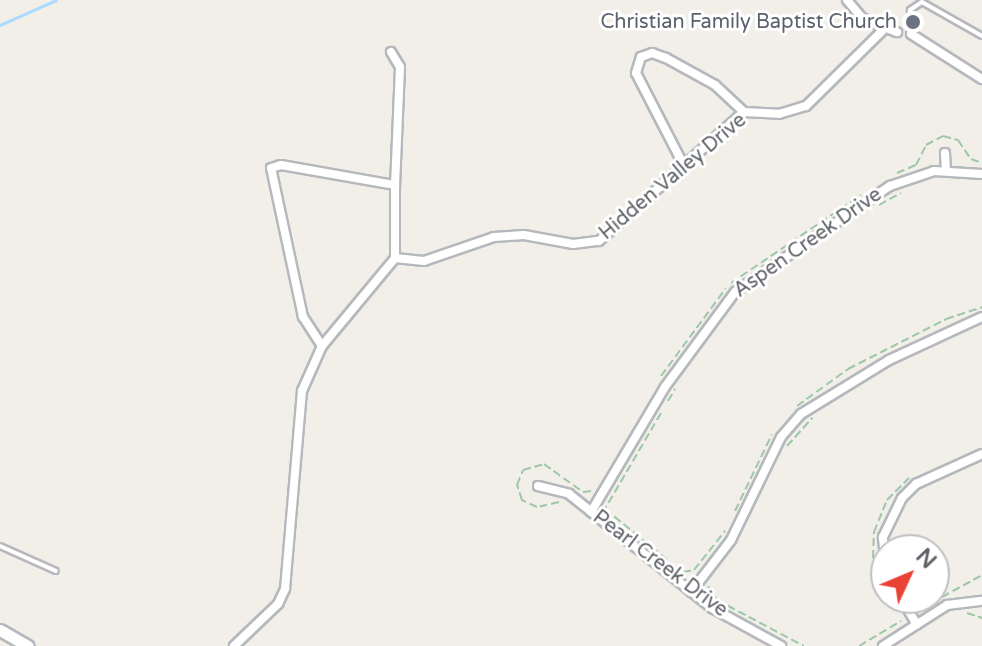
<!DOCTYPE html>
<style>
body{margin:0}
#map{position:relative;width:982px;height:646px;overflow:hidden;background:#f1efe8;font-family:"Varela Round",sans-serif}
div>[style]{position:absolute}
[style*='--x']{left:calc(var(--x)*1px);top:calc(var(--y)*1px);width:calc(var(--w)*1px);rotate:calc(var(--a)*1deg)}
.stream>*{height:3px;margin:-1.5px;padding:0 1.5px;transform-origin:1.5px;border-radius:1.5px;background:#aadaff}
.path>*{height:2px;margin-top:-1px;transform-origin:0;background:repeating-linear-gradient(90deg,#9cc7a9 0 8px,transparent 0 12px)}
.roads{filter:drop-shadow(2px 0 #b5b8bc) drop-shadow(-2px 0 #b5b8bc) drop-shadow(0 2px #b5b8bc) drop-shadow(0 -2px #b5b8bc)}
.lane>*{height:4px;margin:-2px;padding:0 2px;transform-origin:2px;border-radius:2px;background:#fff}
.street>*{height:8px;margin:-4px;padding:0 4px;transform-origin:4px;border-radius:4px;background:#fff}
.secondary>*{height:11px;margin:-5.5px;padding:0 5.5px;transform-origin:5.5px;border-radius:5.5px;background:#fff}
.dots>*{width:22px;height:22px;translate:-50% -50%;box-sizing:border-box;border:4px solid #fff;border-radius:50%}
span{translate:-50% -50%;white-space:nowrap;text-align:center;line-height:1.15;-webkit-text-stroke:6px #fff;paint-order:stroke}
.worship-label{font-size:20px;color:#5b616d}
.right{translate:-100% -50%;text-align:right}
.street-label{font-size:20px;color:#5f6368}
.north{position:absolute;left:870px;top:534px;width:80px;height:80px;box-sizing:border-box;background:#fff;border:2px solid #bfc1c3;border-radius:50%;rotate:46deg;font-size:22px;font-weight:700;line-height:32px;text-align:center;color:#5f6368}
.north::after{content:'';display:block;margin:auto;width:28px;height:36px;background:#ea4335;clip-path:polygon(50% 0,100% 100%,50% 72%,0 100%)}
</style>
<div id="map">
<div class="stream">
<div style="--x:0;--y:25;--w:61;--a:-24.1"></div>
</div>
<div class="path">
<div style="--x:897;--y:173;--w:21;--a:-23"></div>
<div style="--x:916;--y:165;--w:22;--a:-63"></div>
<div style="--x:926;--y:145;--w:19;--a:-28"></div>
<div style="--x:943;--y:136;--w:16;--a:15"></div>
<div style="--x:958;--y:140;--w:23;--a:56"></div>
<div style="--x:971;--y:159;--w:12;--a:20"></div>
<div style="--x:879;--y:205;--w:25;--a:-29"></div>
<div style="--x:731;--y:283;--w:157;--a:-34.1"></div>
<div style="--x:661;--y:376;--w:109;--a:-53.5"></div>
<div style="--x:668;--y:401;--w:14;--a:-60"></div>
<div style="--x:797;--y:406;--w:63;--a:-36"></div>
<div style="--x:848;--y:369;--w:110;--a:-27"></div>
<div style="--x:946;--y:319;--w:38;--a:-18"></div>
<div style="--x:661;--y:413;--w:111;--a:120.3"></div>
<div style="--x:605;--y:509;--w:82;--a:39.1"></div>
<div style="--x:787;--y:446;--w:38;--a:-48"></div>
<div style="--x:559;--y:502;--w:23;--a:167"></div>
<div style="--x:537;--y:507;--w:17;--a:-155"></div>
<div style="--x:522;--y:500;--w:16;--a:-108"></div>
<div style="--x:517;--y:485;--w:16;--a:-68"></div>
<div style="--x:523;--y:470;--w:22;--a:-16"></div>
<div style="--x:544;--y:464;--w:48;--a:35.7"></div>
<div style="--x:583;--y:492;--w:9;--a:-6"></div>
<div style="--x:735;--y:511;--w:85;--a:-64.3"></div>
<div style="--x:683;--y:572;--w:11;--a:-10"></div>
<div style="--x:694;--y:570;--w:50;--a:-51.5"></div>
<div style="--x:708;--y:586;--w:17;--a:57"></div>
<div style="--x:717;--y:600;--w:98;--a:27.9"></div>
<div style="--x:886;--y:590;--w:35;--a:-112"></div>
<div style="--x:873;--y:558;--w:26;--a:-88"></div>
<div style="--x:874;--y:532;--w:35;--a:-68"></div>
<div style="--x:887;--y:500;--w:31;--a:-45"></div>
<div style="--x:942;--y:597;--w:46;--a:-28.8"></div>
<div style="--x:913;--y:598;--w:14;--a:51"></div>
<div style="--x:922;--y:609;--w:17;--a:-31"></div>
<div style="--x:967;--y:613;--w:16;--a:18"></div>
<div style="--x:859;--y:646;--w:49;--a:-30.8"></div>
</div>
<div class="roads">
<div class="lane">
<div style="--x:911;--y:32;--w:22;--a:-93"></div>
<div style="--x:910;--y:10;--w:14;--a:-34"></div>
<div style="--x:922;--y:2;--w:69;--a:29.5"></div>
<div style="--x:0;--y:546;--w:61;--a:24.1"></div>
</div>
<div class="street">
<div style="--x:847;--y:0;--w:23;--a:50"></div>
<div style="--x:862;--y:18;--w:38;--a:22"></div>
<div style="--x:911;--y:34;--w:84;--a:32.4"></div>
<div style="--x:391;--y:52;--w:17;--a:59"></div>
<div style="--x:400;--y:67;--w:118;--a:92.4"></div>
<div style="--x:945;--y:153;--w:18;--a:87"></div>
<div style="--x:683;--y:164;--w:102;--a:-117.3"></div>
<div style="--x:636;--y:73;--w:17;--a:-73"></div>
<div style="--x:641;--y:57;--w:12;--a:-20"></div>
<div style="--x:652;--y:53;--w:15;--a:20"></div>
<div style="--x:666;--y:58;--w:56;--a:28.9"></div>
<div style="--x:715;--y:85;--w:40;--a:43"></div>
<div style="--x:395;--y:258;--w:29;--a:6"></div>
<div style="--x:424;--y:261;--w:74;--a:-18.9"></div>
<div style="--x:494;--y:237;--w:30;--a:-4"></div>
<div style="--x:524;--y:235;--w:50;--a:10.4"></div>
<div style="--x:573;--y:244;--w:26;--a:-7"></div>
<div style="--x:599;--y:241;--w:194;--a:-41.7"></div>
<div style="--x:744;--y:112;--w:35;--a:3"></div>
<div style="--x:779;--y:114;--w:28;--a:-17"></div>
<div style="--x:806;--y:106;--w:108;--a:-44.6"></div>
<div style="--x:322;--y:346;--w:35;--a:-123"></div>
<div style="--x:303;--y:317;--w:152;--a:-102.1"></div>
<div style="--x:271;--y:168;--w:10;--a:-17"></div>
<div style="--x:281;--y:165;--w:116;--a:10"></div>
<div style="--x:395;--y:185;--w:73;--a:90"></div>
<div style="--x:538;--y:486;--w:32;--a:14"></div>
<div style="--x:569;--y:494;--w:183;--a:38.6"></div>
<div style="--x:712;--y:608;--w:79;--a:28.8"></div>
<div style="--x:591;--y:512;--w:145;--a:-59.4"></div>
<div style="--x:665;--y:387;--w:118;--a:-53.6"></div>
<div style="--x:735;--y:292;--w:188;--a:-34.4"></div>
<div style="--x:890;--y:186;--w:46;--a:-18.8"></div>
<div style="--x:934;--y:171;--w:48;--a:3.6"></div>
<div style="--x:886;--y:567;--w:30;--a:-96"></div>
<div style="--x:883;--y:537;--w:43;--a:-64"></div>
<div style="--x:902;--y:498;--w:20;--a:-45"></div>
<div style="--x:916;--y:484;--w:72;--a:-24.4"></div>
<div style="--x:691;--y:592;--w:66;--a:-52.4"></div>
<div style="--x:731;--y:540;--w:114;--a:-64.1"></div>
<div style="--x:781;--y:437;--w:30;--a:-49"></div>
<div style="--x:801;--y:414;--w:103;--a:-31.5"></div>
<div style="--x:889;--y:360;--w:102;--a:-24.8"></div>
<div style="--x:901;--y:598;--w:31;--a:59"></div>
<div style="--x:234;--y:646;--w:61;--a:-43.7"></div>
<div style="--x:278;--y:604;--w:17;--a:-65"></div>
<div style="--x:285;--y:589;--w:199;--a:-85.1"></div>
<div style="--x:302;--y:391;--w:49;--a:-66"></div>
<div style="--x:322;--y:346;--w:114;--a:-50.3"></div>
<div style="--x:883;--y:646;--w:76;--a:-32.6"></div>
<div style="--x:947;--y:605;--w:35;--a:-7"></div>
</div>
<div class="secondary">
<div style="--x:0;--y:630;--w:32;--a:30"></div>
</div>
</div>
<div class="dots">
<div style="left:913px;top:22px;background:#6b7280"></div>
</div>
<div class="worship-label">
<span class="right" style="left:897px;top:22px">Christian Family Baptist Church</span>
</div>
<div class="street-label">
<span style="left:673px;top:177px;rotate:-40deg">Hidden Valley Drive</span>
<span style="left:808px;top:243px;rotate:-35deg">Aspen Creek Drive</span>
<span style="left:660px;top:564px;rotate:37deg">Pearl Creek Drive</span>
</div>
<div class="north">N</div>
</div>
